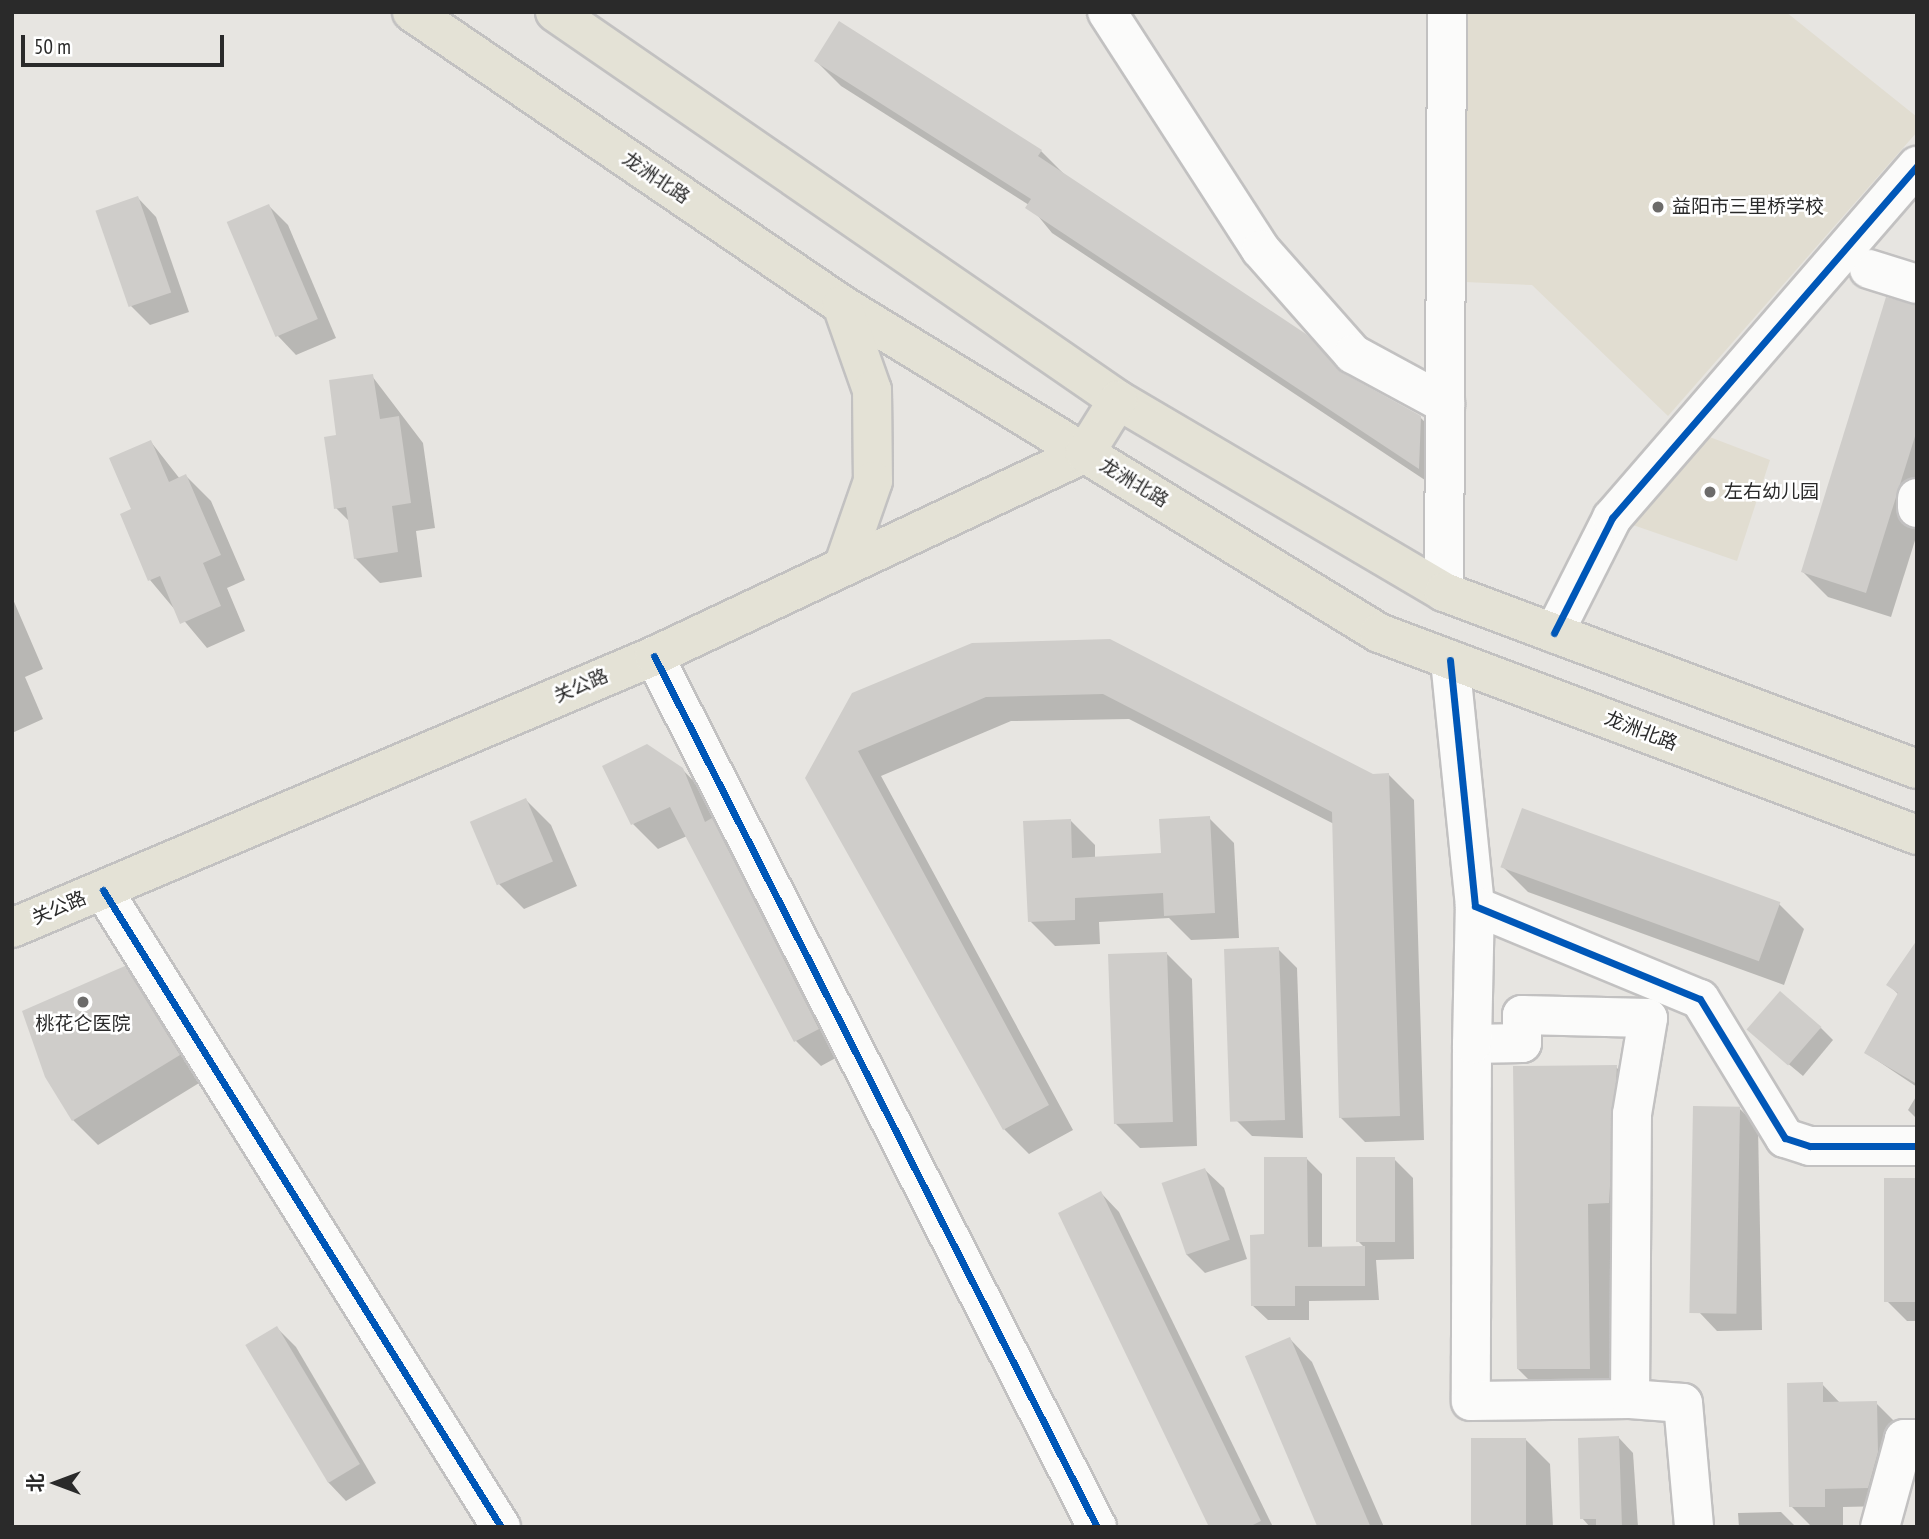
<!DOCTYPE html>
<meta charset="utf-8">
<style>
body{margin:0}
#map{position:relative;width:1929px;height:1539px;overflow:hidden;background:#e7e5e1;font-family:"PT Sans Narrow","Noto Sans SC",sans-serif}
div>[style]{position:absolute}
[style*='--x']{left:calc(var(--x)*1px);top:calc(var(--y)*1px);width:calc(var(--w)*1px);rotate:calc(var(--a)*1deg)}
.education>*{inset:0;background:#e1ddd1}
.shadow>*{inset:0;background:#0003}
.building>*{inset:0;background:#cfcdca;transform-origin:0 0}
.roads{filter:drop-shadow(2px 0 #c2c1c1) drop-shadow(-2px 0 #c2c1c1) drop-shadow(0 2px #c2c1c1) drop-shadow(0 -2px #c2c1c1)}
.minor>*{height:38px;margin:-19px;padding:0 19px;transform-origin:19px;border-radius:19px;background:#fbfbfa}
.major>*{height:38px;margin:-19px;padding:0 19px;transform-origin:19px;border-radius:19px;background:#e4e2d6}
.cycleway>*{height:7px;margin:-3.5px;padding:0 3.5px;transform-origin:3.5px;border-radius:3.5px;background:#0057b8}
.dots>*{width:19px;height:19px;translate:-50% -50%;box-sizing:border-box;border:4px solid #fff;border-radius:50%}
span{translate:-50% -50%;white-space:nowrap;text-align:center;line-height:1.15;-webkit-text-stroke:5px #fff;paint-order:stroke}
.street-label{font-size:19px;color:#2a2a2a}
.poi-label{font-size:19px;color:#2a2a2a}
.left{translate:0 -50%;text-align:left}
.frame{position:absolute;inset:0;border:14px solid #2a2a2a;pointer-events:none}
.north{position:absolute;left:21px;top:1448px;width:70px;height:70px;-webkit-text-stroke:5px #fff;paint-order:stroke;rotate:270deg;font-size:19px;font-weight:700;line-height:28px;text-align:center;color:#2a2a2a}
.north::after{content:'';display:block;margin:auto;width:24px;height:32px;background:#2a2a2a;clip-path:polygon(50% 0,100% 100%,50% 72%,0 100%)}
.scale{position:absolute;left:21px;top:35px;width:203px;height:32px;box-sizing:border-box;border:4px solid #2a2a2a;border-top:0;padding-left:9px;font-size:21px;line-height:24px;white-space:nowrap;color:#2a2a2a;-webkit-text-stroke:5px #fff;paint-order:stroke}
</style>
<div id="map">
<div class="education">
<div style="clip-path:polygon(1462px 12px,1786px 12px,1917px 117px,1917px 132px,1668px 416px,1532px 285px,1465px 282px)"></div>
<div style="clip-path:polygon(1707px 436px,1770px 460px,1737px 561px,1633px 525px)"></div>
</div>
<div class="shadow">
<div style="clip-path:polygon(816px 61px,1041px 151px,1066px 176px,1345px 377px,1420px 417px,1445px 443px,1443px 492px,1052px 233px,1029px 205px,841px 86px)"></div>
<div style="clip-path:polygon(138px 198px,156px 217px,189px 312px,150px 325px,131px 306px)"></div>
<div style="clip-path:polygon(269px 206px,288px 225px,336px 338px,296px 355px,278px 336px)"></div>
<div style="clip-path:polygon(1917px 306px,1917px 534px,1891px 617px,1828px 597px,1803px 572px)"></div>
<div style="clip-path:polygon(372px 376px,423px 443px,435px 528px,416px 531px,422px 577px,380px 583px,355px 558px,350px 522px,336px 508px,338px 437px)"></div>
<div style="clip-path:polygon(151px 442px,180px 479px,186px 476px,211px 501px,245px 580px,227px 588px,245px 631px,207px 648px,150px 580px,133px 510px)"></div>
<div style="clip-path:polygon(12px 597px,43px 669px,25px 677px,43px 719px,12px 733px)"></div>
<div style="clip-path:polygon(973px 644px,1373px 775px,1389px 775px,1414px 800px,1424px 1140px,1365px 1142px,1340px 1117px,1334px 824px,1129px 719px,1011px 721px,881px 776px,1073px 1130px,1029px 1154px,1004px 1129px,807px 778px)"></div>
<div style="clip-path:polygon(682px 769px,707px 795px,843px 1054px,821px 1066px,796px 1041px,687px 836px,658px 849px,633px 824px)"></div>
<div style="clip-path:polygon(526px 800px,551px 825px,577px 886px,524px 909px,499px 884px)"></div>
<div style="clip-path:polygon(1209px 818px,1234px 843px,1239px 938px,1191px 940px,1169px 918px,1099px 922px,1100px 944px,1055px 946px,1030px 921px,1070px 820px,1095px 845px,1095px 858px,1163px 855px)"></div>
<div style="clip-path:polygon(1503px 867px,1779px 904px,1804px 929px,1784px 985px,1528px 892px)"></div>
<div style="clip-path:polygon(1278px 949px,1297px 968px,1303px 1138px,1252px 1136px,1233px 1117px)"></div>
<div style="clip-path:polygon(1917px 951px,1917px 1087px,1866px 1053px,1899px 995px,1889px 985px)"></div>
<div style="clip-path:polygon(1167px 954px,1192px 979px,1197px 1146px,1140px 1148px,1115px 1123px)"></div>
<div style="clip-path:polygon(125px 968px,149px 993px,204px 1080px,98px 1145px,73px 1120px)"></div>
<div style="clip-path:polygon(1821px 1028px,1833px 1040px,1803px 1076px,1762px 1042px)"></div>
<div style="clip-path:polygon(1616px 1067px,1641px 1092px,1614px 1393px,1543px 1394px,1518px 1369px)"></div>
<div style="clip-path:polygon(1917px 1095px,1917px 1119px,1908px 1110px)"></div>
<div style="clip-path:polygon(1740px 1109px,1758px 1127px,1762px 1330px,1717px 1331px,1699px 1312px)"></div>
<div style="clip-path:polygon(1307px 1159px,1322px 1174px,1322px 1248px,1365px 1248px,1358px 1241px,1394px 1159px,1413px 1178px,1414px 1259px,1376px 1260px,1379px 1300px,1309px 1301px,1309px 1320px,1268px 1320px,1252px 1305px,1266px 1236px)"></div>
<div style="clip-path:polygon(1205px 1170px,1224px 1188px,1247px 1259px,1205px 1273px,1186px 1254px)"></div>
<div style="clip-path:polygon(1917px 1180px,1917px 1321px,1907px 1321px,1888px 1302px)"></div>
<div style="clip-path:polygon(1101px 1193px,1119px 1212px,1273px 1527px,1215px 1527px)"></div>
<div style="clip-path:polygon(277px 1328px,296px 1347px,376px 1483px,346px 1501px,328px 1482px)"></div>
<div style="clip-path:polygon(1290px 1339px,1312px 1362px,1384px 1527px,1326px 1527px)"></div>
<div style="clip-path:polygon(1822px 1384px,1841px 1404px,1876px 1403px,1895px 1422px,1896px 1472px,1886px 1506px,1843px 1507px,1843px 1525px,1810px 1525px,1791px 1506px)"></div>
<div style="clip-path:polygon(1619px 1438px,1633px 1453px,1638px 1527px,1590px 1527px,1582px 1518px)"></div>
<div style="clip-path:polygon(1525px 1439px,1550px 1464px,1553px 1527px,1474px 1527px)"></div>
<div style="clip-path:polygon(1781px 1512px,1796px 1527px,1739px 1527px,1738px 1513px)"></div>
</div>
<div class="building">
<div style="clip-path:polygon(839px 21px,1042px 150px,1038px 156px,1306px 334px,1343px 373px,1421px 416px,1419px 469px,1025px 208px,1031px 199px,814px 61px)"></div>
<div style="left:138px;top:196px;width:102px;height:45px;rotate:71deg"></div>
<div style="left:269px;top:204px;width:125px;height:46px;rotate:67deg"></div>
<div style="clip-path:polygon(1886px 297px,1917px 305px,1917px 430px,1866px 593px,1801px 572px)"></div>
<div style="clip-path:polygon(373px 374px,380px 419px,399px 416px,411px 503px,392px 506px,398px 552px,354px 559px,346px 507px,334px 509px,331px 485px,324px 437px,336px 435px,329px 380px)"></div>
<div style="clip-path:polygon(151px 440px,169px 482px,186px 474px,221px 555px,203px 563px,221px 606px,180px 624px,160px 576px,148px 581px,120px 514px,131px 509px,109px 458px)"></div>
<div style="clip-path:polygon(1110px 639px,1373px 774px,1389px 773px,1400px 1116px,1339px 1118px,1332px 812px,1103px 694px,986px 697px,858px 751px,1049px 1105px,1003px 1130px,805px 778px,852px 693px,972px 643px)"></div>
<div style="clip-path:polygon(647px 744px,683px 768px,705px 822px,712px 818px,819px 1029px,794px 1042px,670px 807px,631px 825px,602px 766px)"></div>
<div style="left:526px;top:798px;width:69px;height:61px;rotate:67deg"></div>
<div style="left:1522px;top:808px;width:275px;height:63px;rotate:20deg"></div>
<div style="clip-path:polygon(1210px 816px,1215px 913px,1164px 916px,1163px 893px,1075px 898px,1075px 920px,1028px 922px,1023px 821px,1071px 819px,1072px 858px,1161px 853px,1159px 819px)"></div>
<div style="clip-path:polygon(1917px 940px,1917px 1084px,1864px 1053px,1898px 993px,1886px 985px)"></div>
<div style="left:1279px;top:947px;width:173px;height:55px;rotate:88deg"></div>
<div style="left:1167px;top:952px;width:170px;height:59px;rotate:88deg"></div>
<div style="clip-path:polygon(125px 966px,180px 1055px,72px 1121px,45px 1077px,22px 1011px)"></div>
<div style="left:1780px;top:991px;width:55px;height:51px;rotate:41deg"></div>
<div style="clip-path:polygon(1617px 1065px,1609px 1203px,1588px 1204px,1590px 1369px,1517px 1369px,1513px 1066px)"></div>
<div style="left:1693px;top:1106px;width:47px;height:207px;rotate:1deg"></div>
<div style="clip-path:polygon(1264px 1157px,1307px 1157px,1308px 1247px,1365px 1246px,1365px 1286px,1295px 1286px,1295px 1306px,1251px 1306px,1250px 1235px,1264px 1234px)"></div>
<div style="left:1356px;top:1157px;width:39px;height:85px"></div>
<div style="left:1205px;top:1168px;width:76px;height:46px;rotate:71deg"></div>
<div style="left:1917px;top:1178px;width:124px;height:33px;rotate:90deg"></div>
<div style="clip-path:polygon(1101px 1191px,1261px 1521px,1249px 1527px,1209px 1527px,1058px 1213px)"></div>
<div style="left:277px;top:1326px;width:161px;height:37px;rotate:59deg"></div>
<div style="left:1290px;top:1337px;width:207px;height:49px;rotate:67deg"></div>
<div style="clip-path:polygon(1823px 1382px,1823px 1402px,1877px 1401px,1878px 1452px,1868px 1488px,1825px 1489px,1825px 1507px,1789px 1507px,1787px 1383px)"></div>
<div style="clip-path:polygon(1619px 1436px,1622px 1527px,1596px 1527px,1596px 1519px,1580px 1519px,1578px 1438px)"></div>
<div style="left:1471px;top:1438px;width:55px;height:89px"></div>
</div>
<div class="roads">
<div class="minor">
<div style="--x:1107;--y:12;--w:283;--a:57.1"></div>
<div style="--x:1261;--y:250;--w:139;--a:48.5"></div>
<div style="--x:1353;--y:354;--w:105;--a:28.5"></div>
<div style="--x:1869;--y:269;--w:50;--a:17.4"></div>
<div style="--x:1917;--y:498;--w:10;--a:90"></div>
<div style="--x:1444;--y:592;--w:580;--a:-89.7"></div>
<div style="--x:1554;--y:633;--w:129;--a:-63.2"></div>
<div style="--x:1612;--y:518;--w:466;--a:-49.1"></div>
<div style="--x:654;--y:656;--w:977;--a:63.04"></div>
<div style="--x:1450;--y:660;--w:247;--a:84.2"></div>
<div style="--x:1475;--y:906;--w:243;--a:22.5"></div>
<div style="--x:1700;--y:999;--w:163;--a:58.6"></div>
<div style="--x:1785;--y:1138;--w:26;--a:18"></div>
<div style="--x:1810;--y:1146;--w:107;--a:0"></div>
<div style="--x:103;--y:890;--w:751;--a:58"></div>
<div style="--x:1472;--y:1044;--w:357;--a:90.2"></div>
<div style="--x:1471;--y:1401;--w:159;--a:-0.7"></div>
<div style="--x:1630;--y:1399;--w:285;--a:-89.6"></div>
<div style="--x:1632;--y:1114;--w:97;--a:-80.5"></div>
<div style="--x:1648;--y:1018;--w:126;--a:-178.6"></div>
<div style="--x:1522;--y:1015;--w:28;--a:90"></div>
<div style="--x:1522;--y:1043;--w:50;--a:178.9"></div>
<div style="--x:1472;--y:1044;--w:138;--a:-88.8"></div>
<div style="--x:1630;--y:1399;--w:53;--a:4.3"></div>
<div style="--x:1683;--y:1403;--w:124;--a:84.9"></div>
<div style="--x:1880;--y:1527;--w:91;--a:-74.7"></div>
<div style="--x:1904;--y:1439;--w:13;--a:0"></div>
</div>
<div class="major">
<div style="--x:412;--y:12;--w:520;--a:34.27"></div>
<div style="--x:842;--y:305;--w:629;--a:31.42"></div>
<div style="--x:1379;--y:633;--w:575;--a:20.58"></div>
<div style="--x:555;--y:12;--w:684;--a:34.57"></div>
<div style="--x:1118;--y:400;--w:378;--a:30.5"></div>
<div style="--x:1444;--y:592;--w:505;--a:20.52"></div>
<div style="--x:842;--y:305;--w:90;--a:70.6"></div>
<div style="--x:872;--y:390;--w:91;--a:89.4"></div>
<div style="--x:873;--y:481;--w:91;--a:109.2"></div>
<div style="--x:12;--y:928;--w:697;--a:-22.96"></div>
<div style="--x:654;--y:656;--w:476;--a:-25.2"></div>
<div style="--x:1085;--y:453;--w:62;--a:-58.1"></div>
</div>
</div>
<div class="cycleway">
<div style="--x:1554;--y:633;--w:129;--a:-63.2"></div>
<div style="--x:1612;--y:518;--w:466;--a:-49.1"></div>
<div style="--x:654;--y:656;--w:977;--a:63.04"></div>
<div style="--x:1450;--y:660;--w:247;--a:84.2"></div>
<div style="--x:1475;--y:906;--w:243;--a:22.5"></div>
<div style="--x:1700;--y:999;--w:163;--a:58.6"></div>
<div style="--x:1785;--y:1138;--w:26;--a:18"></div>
<div style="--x:1810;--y:1146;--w:107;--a:0"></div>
<div style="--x:103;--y:890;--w:751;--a:58"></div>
</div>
<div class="dots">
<div style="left:1658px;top:207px;background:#6c6b6a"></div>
<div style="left:1710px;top:492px;background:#6c6b6a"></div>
<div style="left:83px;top:1002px;background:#6c6b6a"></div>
</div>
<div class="street-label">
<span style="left:656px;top:178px;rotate:34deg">龙洲北路</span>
<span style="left:1134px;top:483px;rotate:31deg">龙洲北路</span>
<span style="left:581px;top:686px;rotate:-23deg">关公路</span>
<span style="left:1641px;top:731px;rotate:21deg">龙洲北路</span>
<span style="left:59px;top:908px;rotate:-23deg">关公路</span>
</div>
<div class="poi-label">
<span class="left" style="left:1672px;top:207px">益阳市三里桥学校</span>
<span class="left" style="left:1724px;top:492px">左右幼儿园</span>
<span style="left:83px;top:1024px">桃花仑医院</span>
</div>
<div class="frame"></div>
<div class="north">北</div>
<div class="scale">50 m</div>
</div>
